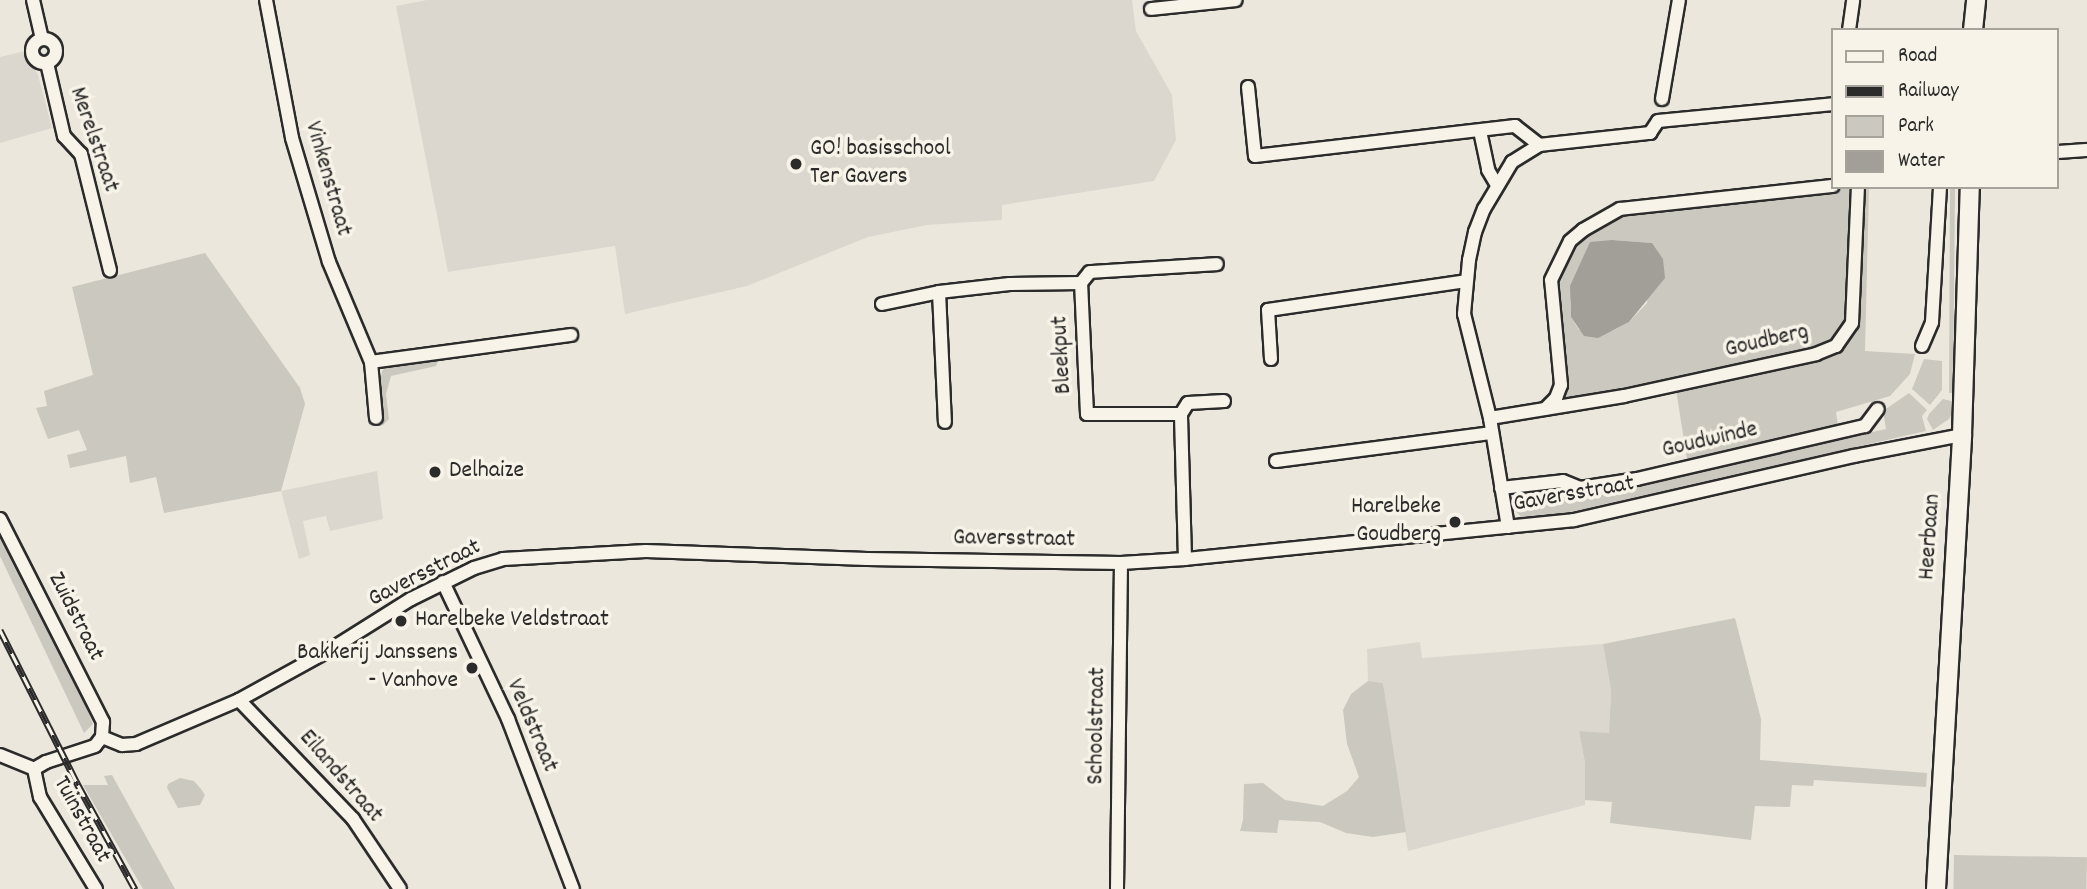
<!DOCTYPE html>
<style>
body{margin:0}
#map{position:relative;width:2087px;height:889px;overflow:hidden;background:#ebe7dd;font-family:Dekko,sans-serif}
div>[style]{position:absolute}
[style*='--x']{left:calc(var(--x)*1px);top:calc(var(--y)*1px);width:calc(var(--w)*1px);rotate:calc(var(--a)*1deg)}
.built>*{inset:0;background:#dbd7ce}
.green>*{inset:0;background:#cbc8bf;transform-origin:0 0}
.water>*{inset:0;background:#a29f98}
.roads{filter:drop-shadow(2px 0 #2b2b2b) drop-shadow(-2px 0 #2b2b2b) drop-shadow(0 2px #2b2b2b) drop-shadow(0 -2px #2b2b2b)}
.street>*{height:12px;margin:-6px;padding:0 6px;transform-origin:6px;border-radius:6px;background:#f7f3e8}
.street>.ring{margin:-6px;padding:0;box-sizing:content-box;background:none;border:12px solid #f7f3e8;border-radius:50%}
.secondary>*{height:18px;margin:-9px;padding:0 9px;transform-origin:9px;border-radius:9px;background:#f7f3e8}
.rail>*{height:7px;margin-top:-3.5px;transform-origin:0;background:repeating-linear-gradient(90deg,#f7f3e8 0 13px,#2b2b2b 0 26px);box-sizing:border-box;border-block:2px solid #2b2b2b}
.dots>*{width:19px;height:19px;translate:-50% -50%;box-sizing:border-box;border:4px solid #f7f3e8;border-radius:50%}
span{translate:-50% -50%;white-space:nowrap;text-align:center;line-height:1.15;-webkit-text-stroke:7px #f7f3e8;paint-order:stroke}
.street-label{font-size:24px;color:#2b2b2b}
.poi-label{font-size:24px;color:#2b2b2b}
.left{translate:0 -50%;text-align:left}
.right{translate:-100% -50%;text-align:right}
.legend{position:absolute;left:1831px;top:28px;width:228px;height:161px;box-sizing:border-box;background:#f7f3e8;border:2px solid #a5a39c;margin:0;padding:9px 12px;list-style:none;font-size:21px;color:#2b2b2b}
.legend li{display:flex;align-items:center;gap:14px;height:35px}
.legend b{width:35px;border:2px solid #a5a39c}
</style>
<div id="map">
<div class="built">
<div style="clip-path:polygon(427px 0,1132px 0,1136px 31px,1172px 95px,1176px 140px,1154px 181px,1002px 205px,1002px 220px,927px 225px,868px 237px,747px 286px,625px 314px,615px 246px,448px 272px,396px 6px)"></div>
<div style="clip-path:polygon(25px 51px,38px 75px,52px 128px,0 143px,0 57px)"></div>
<div style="clip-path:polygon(377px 471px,383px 519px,330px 531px,326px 516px,303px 521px,310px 555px,299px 559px,281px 491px)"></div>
<div style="clip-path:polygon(1420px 642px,1422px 658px,1603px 644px,1611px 690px,1609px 733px,1579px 731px,1585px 763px,1585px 805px,1408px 851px,1383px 683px,1368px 681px,1367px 649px)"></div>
</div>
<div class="green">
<div style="clip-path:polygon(evenodd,1846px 187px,1852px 187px,1847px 315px,1845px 327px,1835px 340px,1817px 348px,1649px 386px,1559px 401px,1566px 388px,1566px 374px,1558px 273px,1578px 238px,1624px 215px,1831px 194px,1846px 187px,1612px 240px,1652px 243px,1647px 303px,1629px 322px,1612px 331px,1579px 330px,1571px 317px,1570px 300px,1612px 240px)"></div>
<div style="clip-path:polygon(1863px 187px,1869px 187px,1865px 351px,1915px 354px,1910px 374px,1890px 396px,1836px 412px,1838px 426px,1687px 459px,1676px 390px,1817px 359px,1831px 354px,1849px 342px,1858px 323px)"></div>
<div style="clip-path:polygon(1950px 187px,1955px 187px,1953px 393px,1949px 393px)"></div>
<div style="clip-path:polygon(205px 253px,300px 388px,305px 404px,281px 491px,164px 513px,156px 477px,130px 483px,126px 456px,70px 468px,67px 455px,87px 450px,79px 430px,48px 439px,36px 408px,47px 406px,44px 391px,93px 375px,72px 287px)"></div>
<div style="clip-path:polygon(440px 356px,436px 366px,391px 376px,386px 394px,389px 419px,383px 425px,379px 388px,382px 371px,389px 365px)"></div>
<div style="clip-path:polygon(1924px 359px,1942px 361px,1942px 390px,1930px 405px,1912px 389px)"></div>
<div style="clip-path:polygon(1909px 393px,1927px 410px,1922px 416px,1926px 431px,1561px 514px,1522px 518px,1511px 506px,1511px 500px,1520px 492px,1564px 486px,1586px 494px,1886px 429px,1883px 411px)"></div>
<div style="clip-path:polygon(1943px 399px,1955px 402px,1954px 410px,1949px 419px,1933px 430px,1927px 419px,1929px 414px)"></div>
<div style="clip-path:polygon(0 536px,86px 707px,93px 724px,84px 733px,0 556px)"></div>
<div style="clip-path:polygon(1735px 618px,1761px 719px,1760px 760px,1927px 773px,1926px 787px,1814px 780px,1813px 786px,1792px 785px,1790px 807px,1755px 806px,1751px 840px,1610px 823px,1612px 802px,1585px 800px,1585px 763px,1579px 731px,1609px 733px,1611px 690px,1603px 644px)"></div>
<div style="clip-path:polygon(1368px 681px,1383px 683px,1406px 832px,1373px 837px,1346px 833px,1320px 822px,1279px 820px,1277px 833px,1240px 831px,1243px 820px,1244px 784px,1263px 783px,1285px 800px,1323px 806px,1347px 791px,1359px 777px,1347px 744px,1343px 710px,1351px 694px)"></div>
<div style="clip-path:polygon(112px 775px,175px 889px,143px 889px,83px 785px,108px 785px,104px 776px)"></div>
<div style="clip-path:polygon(180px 778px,194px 781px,201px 789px,205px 795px,200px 805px,178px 808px,167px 788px,168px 784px)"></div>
<div style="left:1954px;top:855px;width:133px;height:34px;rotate:1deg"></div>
</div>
<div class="water">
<div style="clip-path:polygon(1612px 240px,1652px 243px,1663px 259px,1665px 278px,1629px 322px,1598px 338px,1584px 336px,1571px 317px,1570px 286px,1590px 242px)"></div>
</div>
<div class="roads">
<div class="street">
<div style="--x:33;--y:0;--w:40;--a:77"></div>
<div style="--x:266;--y:0;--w:140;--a:79.3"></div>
<div style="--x:292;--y:138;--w:129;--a:73.4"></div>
<div style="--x:329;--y:262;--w:108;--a:67.2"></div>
<div style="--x:371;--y:362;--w:202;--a:-7.7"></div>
<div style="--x:1151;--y:9;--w:85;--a:-6"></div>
<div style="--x:1849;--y:30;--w:30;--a:-82"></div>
<div class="ring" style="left:32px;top:39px;width:12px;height:12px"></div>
<div style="--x:47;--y:63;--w:75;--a:76.9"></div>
<div style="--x:64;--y:136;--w:25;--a:47"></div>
<div style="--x:81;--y:154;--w:120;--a:76"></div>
<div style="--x:1248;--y:87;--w:69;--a:84.2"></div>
<div style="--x:1255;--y:156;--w:262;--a:-6.6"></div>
<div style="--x:1515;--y:126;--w:31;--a:38"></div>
<div style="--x:1662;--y:99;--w:100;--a:-80.3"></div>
<div style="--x:1480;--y:131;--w:40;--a:78"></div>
<div style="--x:1488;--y:170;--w:17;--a:59"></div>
<div style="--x:2057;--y:152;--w:30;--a:-4"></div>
<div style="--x:939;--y:292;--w:130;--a:87.4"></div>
<div style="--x:882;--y:304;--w:58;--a:-11.9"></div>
<div style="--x:939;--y:292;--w:71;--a:-6.4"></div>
<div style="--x:1010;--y:284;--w:71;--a:-0.8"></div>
<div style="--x:1922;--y:346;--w:26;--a:-67"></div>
<div style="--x:1932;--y:322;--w:135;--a:-86.6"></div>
<div style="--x:1271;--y:359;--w:49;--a:-93.5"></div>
<div style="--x:1268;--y:310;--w:200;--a:-8.3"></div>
<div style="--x:371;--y:362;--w:56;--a:84.9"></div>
<div style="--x:1545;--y:409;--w:16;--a:-45"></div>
<div style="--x:1556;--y:398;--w:14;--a:-69"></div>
<div style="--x:1561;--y:385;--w:105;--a:-95.4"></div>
<div style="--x:1551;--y:280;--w:43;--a:-64"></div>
<div style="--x:1570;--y:241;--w:17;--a:-40"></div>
<div style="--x:1583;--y:230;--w:43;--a:-29.6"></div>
<div style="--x:1620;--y:209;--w:214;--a:-6.2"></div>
<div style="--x:1181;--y:414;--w:13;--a:-58"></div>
<div style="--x:1188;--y:403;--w:36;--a:-3"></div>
<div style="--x:1490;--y:418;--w:136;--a:-9.3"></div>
<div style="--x:1624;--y:396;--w:197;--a:-12.3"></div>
<div style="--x:1816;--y:354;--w:22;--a:-22"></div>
<div style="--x:1836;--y:346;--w:28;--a:-55"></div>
<div style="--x:1852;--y:323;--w:136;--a:-87.5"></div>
<div style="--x:1276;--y:461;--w:218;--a:-7.4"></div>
<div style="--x:1501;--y:488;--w:62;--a:-6.4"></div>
<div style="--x:1563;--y:481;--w:18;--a:22"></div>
<div style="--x:1580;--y:488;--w:58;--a:-9"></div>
<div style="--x:1637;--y:479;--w:234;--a:-13.1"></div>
<div style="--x:1865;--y:426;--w:21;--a:-53"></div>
<div style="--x:0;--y:519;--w:228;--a:63.1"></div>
<div style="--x:103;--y:722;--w:15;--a:94"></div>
<div style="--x:102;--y:737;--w:11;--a:128"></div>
<div style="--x:95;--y:746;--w:52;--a:161.9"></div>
<div style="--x:46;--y:762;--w:14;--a:150"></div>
<div style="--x:1508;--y:527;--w:110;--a:-99.4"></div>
<div style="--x:1490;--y:418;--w:107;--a:-104"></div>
<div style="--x:1464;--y:314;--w:54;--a:-84.7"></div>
<div style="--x:1469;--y:260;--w:29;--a:-78"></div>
<div style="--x:1475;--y:232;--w:25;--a:-69"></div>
<div style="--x:1484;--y:209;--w:55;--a:-59.2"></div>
<div style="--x:1512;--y:162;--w:32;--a:-32"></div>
<div style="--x:1539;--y:145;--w:112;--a:-6.2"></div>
<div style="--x:1650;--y:133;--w:14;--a:-56"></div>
<div style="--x:1658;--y:121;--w:176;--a:-5.5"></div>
<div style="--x:1185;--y:559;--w:145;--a:-91.6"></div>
<div style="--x:1181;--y:414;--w:94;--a:180"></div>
<div style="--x:1087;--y:414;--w:131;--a:-92.6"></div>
<div style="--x:1081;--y:283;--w:14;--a:-51"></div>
<div style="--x:1090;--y:272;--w:127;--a:-3.6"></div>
<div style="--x:443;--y:582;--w:152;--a:64.6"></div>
<div style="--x:508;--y:719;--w:182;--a:69.1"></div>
<div style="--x:239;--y:700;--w:165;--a:46.2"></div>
<div style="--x:353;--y:819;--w:84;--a:56.1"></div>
<div style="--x:102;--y:737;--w:22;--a:22"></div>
<div style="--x:122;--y:745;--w:14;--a:-4"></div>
<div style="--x:136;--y:744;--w:112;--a:-23.1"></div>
<div style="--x:239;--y:700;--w:102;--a:-28.8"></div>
<div style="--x:328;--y:651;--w:98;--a:-32.1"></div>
<div style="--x:411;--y:599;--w:70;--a:-26.2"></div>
<div style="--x:474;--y:568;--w:30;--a:-17"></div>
<div style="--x:503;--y:559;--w:143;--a:-3.2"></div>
<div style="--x:646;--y:551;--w:221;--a:2.1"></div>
<div style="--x:867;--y:559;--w:254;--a:0.9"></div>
<div style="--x:1121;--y:563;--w:64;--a:-3.6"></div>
<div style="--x:1185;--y:559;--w:391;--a:-5.7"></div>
<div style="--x:1574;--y:520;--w:287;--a:-12.9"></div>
<div style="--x:1854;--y:456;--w:110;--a:-11"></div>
<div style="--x:0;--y:755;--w:37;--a:22"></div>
<div style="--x:34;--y:769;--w:29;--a:78"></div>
<div style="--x:40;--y:797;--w:108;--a:58.7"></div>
<div style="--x:1117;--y:889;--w:326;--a:-89.3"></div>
</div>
<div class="secondary">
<div style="--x:1973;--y:30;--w:30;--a:-84"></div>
<div style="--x:1936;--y:889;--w:455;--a:-86.7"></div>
<div style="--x:1962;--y:435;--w:248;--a:-88.2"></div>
</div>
</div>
<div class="rail">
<div style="--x:0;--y:630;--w:174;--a:63.3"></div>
<div style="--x:78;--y:785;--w:119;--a:61.3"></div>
</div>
<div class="dots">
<div style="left:796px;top:164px;background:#2b2b2b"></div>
<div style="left:435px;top:472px;background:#2b2b2b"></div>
<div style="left:1455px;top:522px;background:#2b2b2b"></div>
<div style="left:401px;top:621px;background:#2b2b2b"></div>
<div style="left:472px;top:668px;background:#2b2b2b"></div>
</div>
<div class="street-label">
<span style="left:93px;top:140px;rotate:71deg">Merelstraat</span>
<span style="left:327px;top:179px;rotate:74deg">Vinkenstraat</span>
<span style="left:1767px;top:342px;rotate:-13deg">Goudberg</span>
<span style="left:1063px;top:355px;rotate:-93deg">Bleekput</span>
<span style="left:1710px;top:441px;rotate:-13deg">Goudwinde</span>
<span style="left:1574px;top:495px;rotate:-10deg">Gaversstraat</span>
<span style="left:1931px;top:537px;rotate:-86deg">Heerbaan</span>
<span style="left:1014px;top:540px;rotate:1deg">Gaversstraat</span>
<span style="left:425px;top:574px;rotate:-27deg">Gaversstraat</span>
<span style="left:75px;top:617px;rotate:63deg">Zuidstraat</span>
<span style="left:531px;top:726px;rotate:67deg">Veldstraat</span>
<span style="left:1098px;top:726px;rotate:-89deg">Schoolstraat</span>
<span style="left:340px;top:777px;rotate:49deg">Eilandstraat</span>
<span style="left:81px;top:820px;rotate:61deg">Tuinstraat</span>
</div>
<div class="poi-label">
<span class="left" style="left:810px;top:164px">GO! basisschool<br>Ter Gavers</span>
<span class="left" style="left:449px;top:472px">Delhaize</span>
<span class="right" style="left:1441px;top:522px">Harelbeke<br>Goudberg</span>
<span class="left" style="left:415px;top:621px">Harelbeke Veldstraat</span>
<span class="right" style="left:458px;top:668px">Bakkerij Janssens<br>- Vanhove</span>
</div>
<ul class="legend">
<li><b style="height:9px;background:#f7f3e8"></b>Road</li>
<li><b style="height:9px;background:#2b2b2b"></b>Railway</li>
<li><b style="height:19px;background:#cbc8bf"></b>Park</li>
<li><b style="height:19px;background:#a29f98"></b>Water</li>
</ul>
</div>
